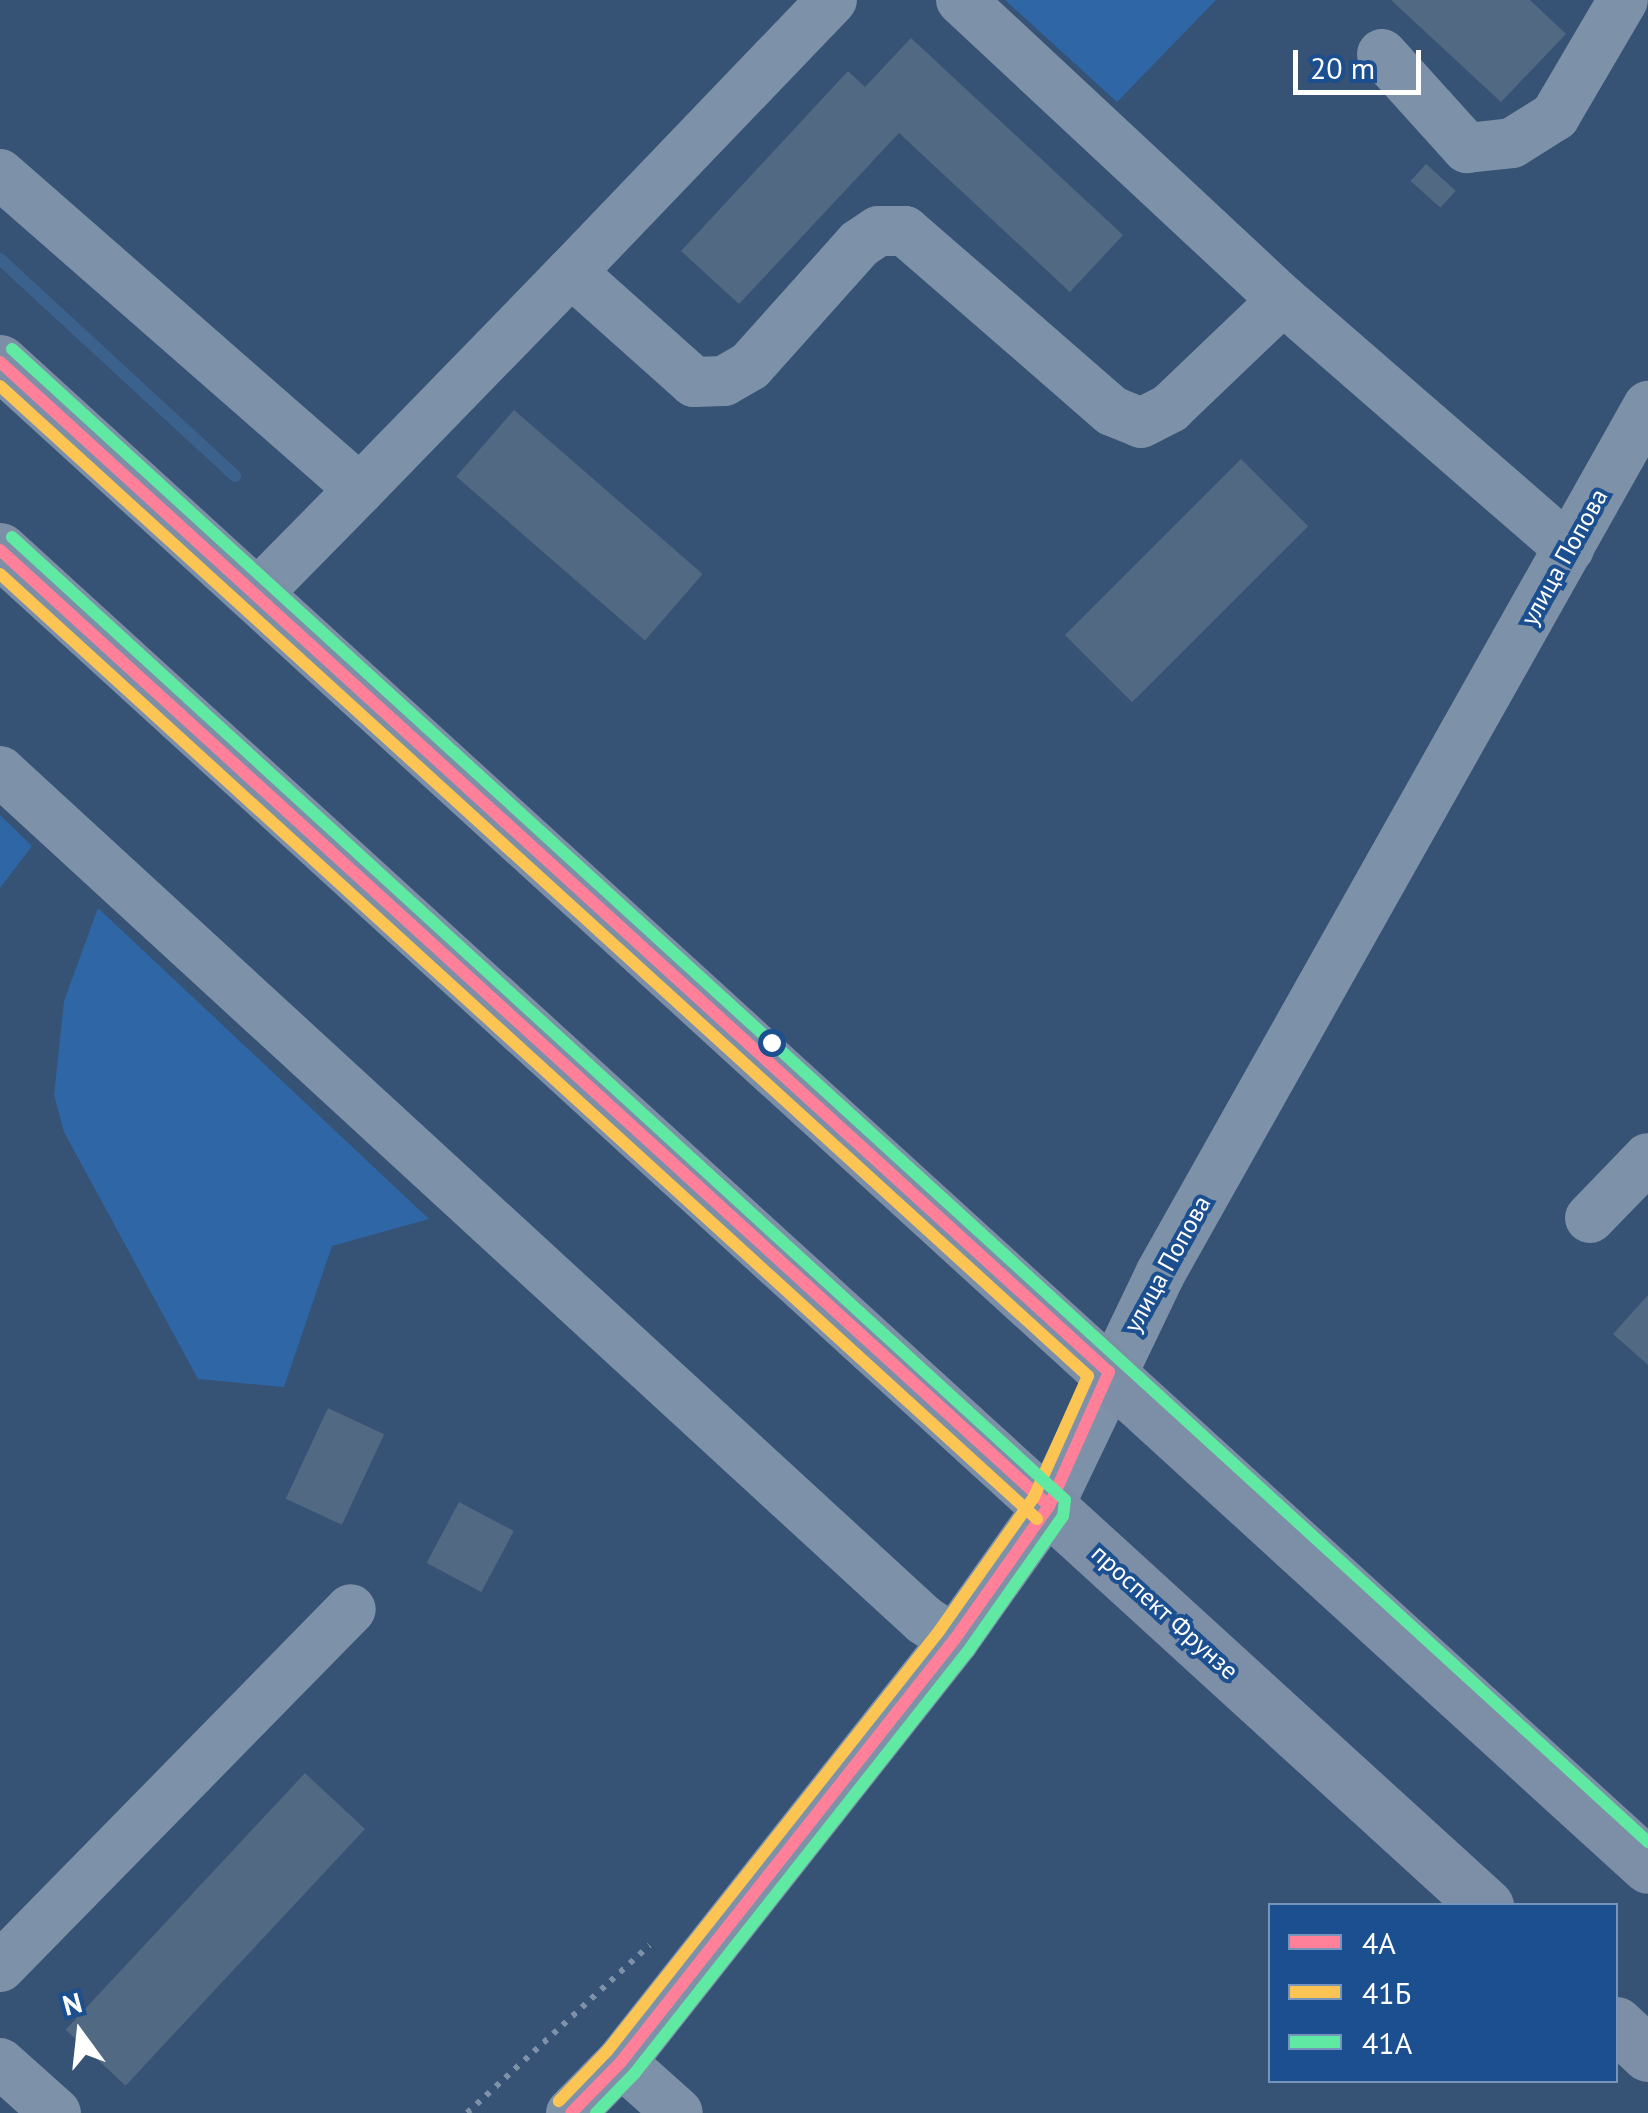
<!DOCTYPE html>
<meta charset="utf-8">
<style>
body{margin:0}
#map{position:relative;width:1648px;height:2113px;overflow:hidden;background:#365274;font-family:"PT Sans",sans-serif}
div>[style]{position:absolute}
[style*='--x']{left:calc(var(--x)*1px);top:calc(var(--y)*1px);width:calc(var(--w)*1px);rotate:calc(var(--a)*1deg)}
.green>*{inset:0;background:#2f66a5}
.stream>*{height:12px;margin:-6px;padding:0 6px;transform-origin:6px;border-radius:6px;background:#3b618d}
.building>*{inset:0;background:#526984;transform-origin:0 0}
.path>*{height:6px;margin-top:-3px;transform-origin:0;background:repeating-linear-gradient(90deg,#7d92a8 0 5px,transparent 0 13px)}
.minor>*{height:50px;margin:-25px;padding:0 25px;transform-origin:25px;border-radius:25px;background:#7d92a8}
.major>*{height:55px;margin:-27.5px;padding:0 27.5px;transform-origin:27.5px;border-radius:27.5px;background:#7d8ea7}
.bus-1>*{height:12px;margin:-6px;padding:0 6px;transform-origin:6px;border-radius:6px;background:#ff8098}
.bus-2>*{height:12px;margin:-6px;padding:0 6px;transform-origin:6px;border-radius:6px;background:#fcc553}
.bus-3>*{height:12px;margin:-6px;padding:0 6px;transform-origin:6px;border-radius:6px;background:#60e9a3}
.dots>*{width:28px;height:28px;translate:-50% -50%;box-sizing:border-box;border:5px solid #1b4f8f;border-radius:50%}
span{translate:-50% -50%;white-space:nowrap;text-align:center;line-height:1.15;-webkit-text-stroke:8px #1b4f8f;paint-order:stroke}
.street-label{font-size:25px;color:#fff}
.legend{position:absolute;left:1268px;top:1903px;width:350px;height:180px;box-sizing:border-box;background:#1b4f8f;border:2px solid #7695bc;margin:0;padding:12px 18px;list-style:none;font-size:30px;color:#fff}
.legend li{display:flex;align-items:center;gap:20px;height:50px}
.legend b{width:50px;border:2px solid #7695bc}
.north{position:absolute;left:30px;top:1983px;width:100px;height:100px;-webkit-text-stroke:8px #1b4f8f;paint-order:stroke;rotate:345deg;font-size:28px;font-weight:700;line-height:40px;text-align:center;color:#fff}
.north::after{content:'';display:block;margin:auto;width:35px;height:45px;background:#fff;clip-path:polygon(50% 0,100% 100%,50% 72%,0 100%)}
.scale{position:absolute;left:1293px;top:50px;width:128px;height:45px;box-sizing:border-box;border:5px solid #fff;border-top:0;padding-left:12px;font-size:30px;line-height:35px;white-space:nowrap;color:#fff;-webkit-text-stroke:8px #1b4f8f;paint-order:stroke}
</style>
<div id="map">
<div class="green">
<div style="clip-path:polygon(1005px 0,1216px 0,1117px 102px)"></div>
<div style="clip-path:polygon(0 815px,32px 846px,0 888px)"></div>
<div style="clip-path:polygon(98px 908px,429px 1219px,332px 1246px,284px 1387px,198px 1379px,64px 1132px,54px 1095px,64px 1001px)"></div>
</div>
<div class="stream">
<div style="--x:0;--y:259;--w:320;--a:42.7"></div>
</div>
<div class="building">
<div style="clip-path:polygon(1391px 0,1530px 0,1566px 34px,1501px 102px)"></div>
<div style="clip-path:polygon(911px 38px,1123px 235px,1070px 292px,899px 133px,739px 304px,681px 251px,848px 71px,865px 87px)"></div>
<div style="left:1426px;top:164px;width:40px;height:23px;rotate:42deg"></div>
<div style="left:514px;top:410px;width:250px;height:88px;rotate:41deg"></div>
<div style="left:1241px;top:459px;width:95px;height:249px;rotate:45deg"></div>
<div style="clip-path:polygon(1648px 1295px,1648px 1365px,1613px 1334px)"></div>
<div style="left:328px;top:1408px;width:62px;height:100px;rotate:25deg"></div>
<div style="left:459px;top:1502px;width:62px;height:69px;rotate:28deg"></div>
<div style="left:305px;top:1773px;width:82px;height:351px;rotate:43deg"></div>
</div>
<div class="path">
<div style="--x:467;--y:2113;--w:248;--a:-42.6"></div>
</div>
<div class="minor">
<div style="--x:961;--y:0;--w:440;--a:43"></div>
<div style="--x:1283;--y:300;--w:379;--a:41"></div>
<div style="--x:1382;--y:54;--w:127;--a:47.9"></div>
<div style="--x:1467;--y:148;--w:45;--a:-6.3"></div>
<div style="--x:1512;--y:143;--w:51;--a:-32.1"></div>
<div style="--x:1555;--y:116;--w:134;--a:-59.6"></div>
<div style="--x:0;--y:174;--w:478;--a:41.2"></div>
<div style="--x:360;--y:489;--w:303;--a:-45.8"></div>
<div style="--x:571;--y:272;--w:165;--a:41.8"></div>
<div style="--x:694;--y:382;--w:30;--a:-2"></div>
<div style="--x:724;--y:381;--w:30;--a:-30"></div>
<div style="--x:750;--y:366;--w:164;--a:-48.2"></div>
<div style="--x:859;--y:244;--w:23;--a:-34"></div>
<div style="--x:878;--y:231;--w:27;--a:0"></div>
<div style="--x:905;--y:231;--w:274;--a:41"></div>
<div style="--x:1112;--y:411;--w:31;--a:22"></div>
<div style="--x:1141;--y:423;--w:33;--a:-27"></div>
<div style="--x:1170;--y:408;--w:156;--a:-43.7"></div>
<div style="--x:571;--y:272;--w:377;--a:-46.2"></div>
<div style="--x:256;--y:595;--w:148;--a:-45.5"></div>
<div style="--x:0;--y:771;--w:1255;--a:42.58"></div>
<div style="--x:924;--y:1620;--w:36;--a:34"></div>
<div style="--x:1590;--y:1218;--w:83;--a:-46"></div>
<div style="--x:0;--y:1967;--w:501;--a:-45.57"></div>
<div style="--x:621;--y:2062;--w:76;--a:41.8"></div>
<div style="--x:0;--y:2063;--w:75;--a:41.8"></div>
<div style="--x:571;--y:2113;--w:71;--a:-45.6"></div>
<div style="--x:621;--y:2062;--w:538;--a:-51.72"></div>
<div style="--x:954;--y:1640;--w:164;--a:-54.7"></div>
<div style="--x:1049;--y:1506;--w:257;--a:-64.4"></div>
<div style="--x:1160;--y:1274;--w:996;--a:-60.65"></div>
</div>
<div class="major">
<div style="--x:0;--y:362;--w:2231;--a:42.38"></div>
<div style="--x:0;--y:550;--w:2012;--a:42.38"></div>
<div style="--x:1616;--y:2024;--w:44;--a:43.2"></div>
</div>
<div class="bus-1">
<div style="--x:0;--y:362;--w:1500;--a:42.33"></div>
<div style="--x:1109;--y:1372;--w:147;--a:114.1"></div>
<div style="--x:1049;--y:1506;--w:164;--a:125.3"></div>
<div style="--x:954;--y:1640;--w:538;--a:128.28"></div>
<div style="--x:621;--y:2062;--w:71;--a:134.4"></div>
<div style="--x:0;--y:550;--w:1419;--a:42.34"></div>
</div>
<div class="bus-2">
<div style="--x:0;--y:386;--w:1471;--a:42.3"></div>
<div style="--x:1088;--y:1376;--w:133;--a:114.1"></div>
<div style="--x:1034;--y:1497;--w:163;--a:125.3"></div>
<div style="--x:940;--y:1630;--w:535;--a:128.33"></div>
<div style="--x:608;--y:2050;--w:71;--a:133.9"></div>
<div style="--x:0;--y:574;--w:1403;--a:42.34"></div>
</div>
<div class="bus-3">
<div style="--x:12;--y:349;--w:2215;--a:42.38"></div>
<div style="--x:12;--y:537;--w:1427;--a:42.44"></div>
<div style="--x:1065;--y:1500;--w:16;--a:97"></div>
<div style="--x:1063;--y:1516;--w:165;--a:125.1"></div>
<div style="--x:968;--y:1651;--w:538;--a:128.28"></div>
<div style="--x:635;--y:2073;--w:56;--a:134.3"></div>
</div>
<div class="dots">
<div style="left:772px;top:1043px;background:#fff"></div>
</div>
<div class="street-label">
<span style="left:1564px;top:557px;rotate:-61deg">улица Попова</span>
<span style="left:1167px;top:1264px;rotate:-61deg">улица Попова</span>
<span style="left:1165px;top:1612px;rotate:42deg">проспект Фрунзе</span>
</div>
<ul class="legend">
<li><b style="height:12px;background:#ff8098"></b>4А</li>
<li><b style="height:12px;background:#fcc553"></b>41Б</li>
<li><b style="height:12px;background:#60e9a3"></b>41А</li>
</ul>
<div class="north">N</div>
<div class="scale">20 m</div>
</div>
